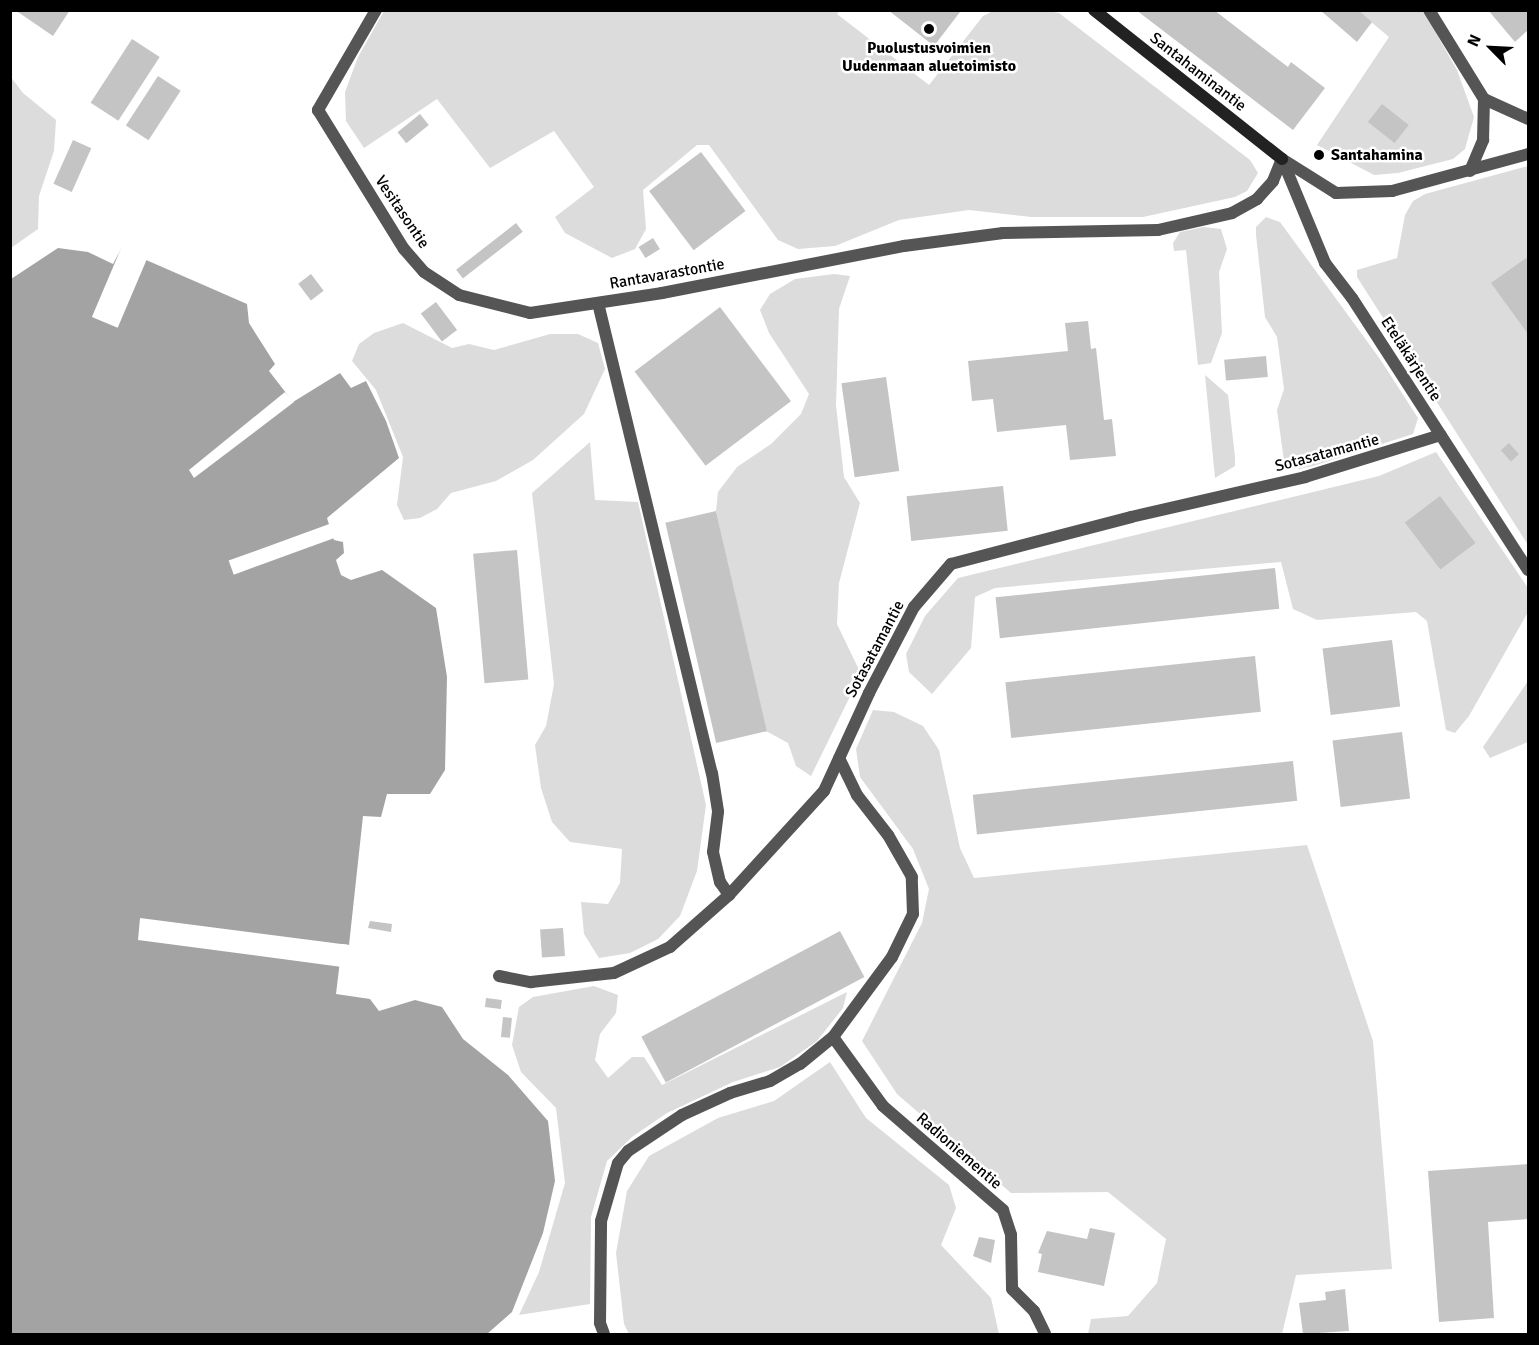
<!DOCTYPE html>
<meta charset="utf-8">
<style>
body{margin:0}
#map{position:relative;width:1539px;height:1345px;overflow:hidden;background:#fff;font-family:Signika,sans-serif}
div>[style]{position:absolute}
[style*='--x']{left:calc(var(--x)*1px);top:calc(var(--y)*1px);width:calc(var(--w)*1px);rotate:calc(var(--a)*1deg)}
.green>*{inset:0;background:#dcdcdc}
.water>*{inset:0;background:#a3a3a3}
.pier>*{inset:0;background:#fff;transform-origin:0 0}
.building>*{inset:0;background:#c4c4c4;transform-origin:0 0}
.minor>*{height:12px;margin:-6px;padding:0 6px;transform-origin:6px;border-radius:6px;background:#555}
.tertiary>*{height:12px;margin:-6px;padding:0 6px;transform-origin:6px;border-radius:6px;background:#555}
.secondary>*{height:12px;margin:-6px;padding:0 6px;transform-origin:6px;border-radius:6px;background:#222}
.dots>*{width:16px;height:16px;translate:-50% -50%;box-sizing:border-box;border:3px solid #fff;border-radius:50%}
span{translate:-50% -50%;white-space:nowrap;text-align:center;line-height:1.15;-webkit-text-stroke:5px #fff;paint-order:stroke}
.poi-label{font-size:16px;color:#000;font-weight:700}
.left{translate:0 -50%;text-align:left}
.street-label{font-size:16px;color:#000}
.frame{position:absolute;inset:0;border:12px solid #000;pointer-events:none}
.north{position:absolute;left:1461px;top:18px;width:60px;height:60px;-webkit-text-stroke:4px #fff;paint-order:stroke;rotate:294deg;font-size:16px;font-weight:700;line-height:24px;text-align:center;color:#000}
.north::after{content:'';display:block;margin:auto;width:21px;height:27px;background:#000;clip-path:polygon(50% 0,100% 100%,50% 72%,0 100%)}
</style>
<div id="map">
<div class="green">
<div style="clip-path:polygon(384px 11px,839px 11px,837px 14px,929px 85px,983px 16px,993px 11px,1048px 11px,1059px 13px,1250px 160px,1258px 173px,1247px 191px,1235px 197px,1143px 217px,1031px 217px,969px 210px,899px 220px,835px 246px,798px 249px,778px 240px,709px 145px,697px 145px,643px 190px,646px 229px,635px 249px,612px 258px,565px 233px,555px 217px,594px 187px,554px 131px,490px 168px,437px 99px,364px 148px,346px 121px,345px 92px,358px 57px)"></div>
<div style="clip-path:polygon(1358px 11px,1422px 11px,1433px 28px,1457px 70px,1474px 117px,1465px 149px,1453px 159px,1398px 173px,1374px 175px,1317px 145px,1389px 37px)"></div>
<div style="clip-path:polygon(10px 76px,23px 93px,56px 120px,54px 151px,39px 196px,38px 229px,11px 248px)"></div>
<div style="clip-path:polygon(1528px 166px,1528px 545px,1357px 277px,1357px 270px,1397px 258px,1405px 215px,1413px 201px,1425px 194px)"></div>
<div style="clip-path:polygon(1266px 217px,1280px 222px,1380px 359px,1418px 418px,1413px 434px,1313px 466px,1299px 469px,1284px 461px,1277px 410px,1284px 389px,1277px 337px,1265px 317px,1256px 235px,1256px 227px)"></div>
<div style="clip-path:polygon(1203px 227px,1221px 229px,1227px 249px,1219px 272px,1222px 333px,1211px 363px,1198px 365px,1186px 250px,1174px 251px,1173px 243px,1180px 232px)"></div>
<div style="clip-path:polygon(834px 274px,850px 276px,839px 309px,836px 405px,844px 477px,860px 503px,839px 583px,837px 624px,861px 674px,811px 776px,796px 766px,788px 743px,766px 731px,716px 511px,718px 492px,737px 467px,771px 444px,801px 414px,809px 394px,769px 333px,760px 310px,770px 294px,795px 279px)"></div>
<div style="clip-path:polygon(403px 323px,452px 348px,469px 344px,494px 350px,550px 334px,578px 334px,598px 343px,605px 369px,584px 414px,533px 460px,496px 481px,451px 493px,437px 509px,420px 518px,404px 520px,397px 505px,403px 457px,376px 390px,352px 361px,359px 344px,374px 333px)"></div>
<div style="clip-path:polygon(1205px 375px,1228px 395px,1235px 457px,1235px 466px,1215px 478px)"></div>
<div style="clip-path:polygon(590px 442px,595px 500px,638px 502px,706px 805px,697px 871px,680px 916px,658px 939px,630px 953px,599px 958px,584px 934px,581px 902px,608px 904px,620px 883px,622px 849px,570px 842px,552px 822px,541px 788px,535px 745px,546px 726px,554px 684px,532px 493px)"></div>
<div style="clip-path:polygon(1436px 452px,1528px 588px,1528px 612px,1469px 716px,1455px 733px,1446px 730px,1427px 621px,1416px 612px,1317px 620px,1293px 609px,1281px 562px,995px 588px,975px 597px,971px 648px,932px 694px,909px 672px,906px 654px,925px 616px,958px 578px,1379px 476px)"></div>
<div style="clip-path:polygon(1528px 681px,1528px 742px,1490px 758px,1483px 747px)"></div>
<div style="clip-path:polygon(873px 710px,894px 712px,923px 726px,939px 750px,960px 848px,974px 878px,1307px 845px,1373px 1041px,1392px 1269px,1296px 1275px,1282px 1334px,1088px 1334px,1091px 1319px,1128px 1316px,1157px 1283px,1166px 1239px,1108px 1192px,1011px 1193px,897px 1094px,862px 1041px,922px 923px,929px 889px,913px 849px,860px 777px,856px 749px)"></div>
<div style="clip-path:polygon(594px 986px,618px 995px,616px 1013px,600px 1034px,595px 1060px,608px 1078px,632px 1057px,644px 1057px,662px 1085px,847px 992px,843px 1008px,817px 1041px,780px 1067px,733px 1082px,667px 1113px,632px 1137px,607px 1161px,591px 1217px,590px 1304px,519px 1315px,539px 1272px,565px 1183px,556px 1108px,521px 1072px,512px 1045px,519px 1007px,533px 997px)"></div>
<div style="clip-path:polygon(830px 1062px,866px 1118px,949px 1185px,956px 1208px,941px 1245px,991px 1298px,999px 1334px,629px 1334px,624px 1324px,616px 1253px,627px 1191px,649px 1156px,718px 1118px,774px 1101px)"></div>
</div>
<div class="water">
<div style="clip-path:polygon(58px 248px,88px 252px,113px 264px,121px 249px,247px 304px,249px 323px,275px 364px,269px 371px,293px 402px,340px 373px,351px 388px,366px 381px,386px 421px,399px 458px,327px 518px,334px 540px,343px 542px,344px 553px,336px 560px,341px 575px,351px 580px,382px 570px,436px 608px,447px 677px,445px 770px,430px 794px,387px 794px,381px 817px,363px 816px,349px 945px,342px 944px,336px 994px,370px 999px,379px 1011px,415px 1000px,442px 1007px,463px 1039px,508px 1075px,548px 1121px,555px 1181px,543px 1233px,512px 1312px,487px 1334px,11px 1334px,11px 279px)"></div>
</div>
<div class="pier">
<div style="left:122px;top:246px;width:28px;height:77px;rotate:23deg"></div>
<div style="clip-path:polygon(285px 392px,294px 402px,194px 478px,189px 470px)"></div>
<div style="left:332px;top:523px;width:15px;height:110px;rotate:70deg"></div>
<div style="clip-path:polygon(140px 918px,349px 945px,352px 945px,345px 947px,342px 967px,138px 940px)"></div>
</div>
<div class="building">
<div style="clip-path:polygon(15px 10px,70px 10px,53px 36px)"></div>
<div style="clip-path:polygon(888px 10px,957px 10px,960px 12px,934px 46px)"></div>
<div style="clip-path:polygon(1136px 10px,1214px 10px,1288px 67px,1291px 62px,1325px 88px,1293px 130px)"></div>
<div style="clip-path:polygon(1320px 10px,1358px 10px,1372px 22px,1357px 42px)"></div>
<div style="clip-path:polygon(1488px 10px,1528px 10px,1528px 30px,1515px 42px)"></div>
<div style="left:132px;top:39px;width:33px;height:76px;rotate:33deg"></div>
<div style="left:158px;top:76px;width:27px;height:59px;rotate:33deg"></div>
<div style="left:1382px;top:104px;width:34px;height:23px;rotate:38deg"></div>
<div style="left:420px;top:114px;width:14px;height:29px;rotate:51deg"></div>
<div style="left:73px;top:140px;width:20px;height:48px;rotate:24deg"></div>
<div style="left:701px;top:152px;width:74px;height:65px;rotate:53deg"></div>
<div style="left:516px;top:223px;width:11px;height:76px;rotate:52deg"></div>
<div style="left:653px;top:238px;width:13px;height:17px;rotate:58deg"></div>
<div style="clip-path:polygon(1526px 258px,1528px 261px,1528px 334px,1491px 283px)"></div>
<div style="left:311px;top:274px;width:21px;height:16px;rotate:53deg"></div>
<div style="left:436px;top:302px;width:35px;height:19px;rotate:53deg"></div>
<div style="left:720px;top:307px;width:118px;height:107px;rotate:53deg"></div>
<div style="clip-path:polygon(1088px 321px,1091px 349px,1096px 348px,1104px 420px,1112px 419px,1116px 456px,1070px 460px,1066px 425px,997px 432px,993px 399px,972px 401px,968px 361px,1068px 351px,1065px 323px)"></div>
<div style="left:1266px;top:356px;width:21px;height:42px;rotate:85deg"></div>
<div style="left:886px;top:377px;width:95px;height:45px;rotate:82deg"></div>
<div style="left:1509px;top:443px;width:15px;height:11px;rotate:48deg"></div>
<div style="left:1003px;top:486px;width:45px;height:97px;rotate:84deg"></div>
<div style="left:1440px;top:496px;width:59px;height:44px;rotate:53deg"></div>
<div style="left:716px;top:511px;width:226px;height:52px;rotate:77deg"></div>
<div style="left:517px;top:550px;width:130px;height:44px;rotate:85deg"></div>
<div style="left:1275px;top:568px;width:41px;height:281px;rotate:84deg"></div>
<div style="left:1392px;top:640px;width:67px;height:70px;rotate:83deg"></div>
<div style="left:1255px;top:656px;width:56px;height:251px;rotate:84deg"></div>
<div style="left:1402px;top:732px;width:67px;height:70px;rotate:83deg"></div>
<div style="left:1293px;top:761px;width:40px;height:322px;rotate:84deg"></div>
<div style="clip-path:polygon(370px 921px,392px 924px,391px 932px,368px 928px)"></div>
<div style="left:563px;top:928px;width:28px;height:23px;rotate:86deg"></div>
<div style="left:840px;top:931px;width:52px;height:225px;rotate:62deg"></div>
<div style="left:486px;top:998px;width:16px;height:9px;rotate:7deg"></div>
<div style="left:503px;top:1017px;width:9px;height:20px;rotate:6deg"></div>
<div style="clip-path:polygon(1528px 1164px,1528px 1219px,1488px 1222px,1494px 1318px,1439px 1322px,1428px 1171px)"></div>
<div style="clip-path:polygon(1090px 1228px,1115px 1233px,1104px 1286px,1038px 1272px,1042px 1254px,1038px 1253px,1047px 1231px,1087px 1239px)"></div>
<div style="clip-path:polygon(979px 1237px,995px 1240px,991px 1263px,973px 1256px)"></div>
<div style="clip-path:polygon(1345px 1289px,1349px 1331px,1303px 1334px,1299px 1303px,1326px 1300px,1325px 1292px)"></div>
</div>
<div class="minor">
<div style="--x:376;--y:10;--w:116;--a:120.1"></div>
<div style="--x:318;--y:110;--w:163;--a:58.3"></div>
<div style="--x:404;--y:249;--w:30;--a:49"></div>
<div style="--x:424;--y:272;--w:42;--a:33.3"></div>
<div style="--x:459;--y:295;--w:73;--a:14.2"></div>
<div style="--x:530;--y:313;--w:134;--a:-8.6"></div>
<div style="--x:662;--y:293;--w:247;--a:-11"></div>
<div style="--x:904;--y:246;--w:100;--a:-7.5"></div>
<div style="--x:1003;--y:233;--w:155;--a:-1.1"></div>
<div style="--x:1158;--y:230;--w:76;--a:-12.9"></div>
<div style="--x:1232;--y:213;--w:29;--a:-29"></div>
<div style="--x:1257;--y:199;--w:24;--a:-48"></div>
<div style="--x:1273;--y:181;--w:24;--a:-68"></div>
<div style="--x:1470;--y:171;--w:34;--a:-67"></div>
<div style="--x:1483;--y:140;--w:41;--a:-88.6"></div>
<div style="--x:598;--y:303;--w:484;--a:76.4"></div>
<div style="--x:712;--y:773;--w:39;--a:81"></div>
<div style="--x:718;--y:812;--w:40;--a:97.1"></div>
<div style="--x:713;--y:852;--w:31;--a:77"></div>
<div style="--x:720;--y:882;--w:16;--a:55"></div>
<div style="--x:499;--y:976;--w:33;--a:11"></div>
<div style="--x:531;--y:982;--w:83;--a:-6.2"></div>
<div style="--x:614;--y:973;--w:62;--a:-24.9"></div>
<div style="--x:670;--y:947;--w:79;--a:-41.4"></div>
<div style="--x:729;--y:895;--w:141;--a:-47.6"></div>
<div style="--x:824;--y:791;--w:108;--a:-65.3"></div>
<div style="--x:869;--y:693;--w:97;--a:-62.4"></div>
<div style="--x:914;--y:607;--w:57;--a:-49.3"></div>
<div style="--x:951;--y:564;--w:186;--a:-14.6"></div>
<div style="--x:1131;--y:517;--w:179;--a:-12.9"></div>
<div style="--x:1305;--y:477;--w:142;--a:-17.2"></div>
<div style="--x:833;--y:1037;--w:85;--a:54.1"></div>
<div style="--x:883;--y:1106;--w:159;--a:40.9"></div>
<div style="--x:1003;--y:1210;--w:26;--a:72"></div>
<div style="--x:1011;--y:1235;--w:54;--a:88.9"></div>
<div style="--x:1012;--y:1289;--w:31;--a:45"></div>
<div style="--x:1034;--y:1311;--w:25;--a:64"></div>
<div style="--x:604;--y:1334;--w:12;--a:-110"></div>
<div style="--x:600;--y:1323;--w:102;--a:-89.4"></div>
<div style="--x:601;--y:1221;--w:60;--a:-73.7"></div>
<div style="--x:618;--y:1163;--w:16;--a:-50"></div>
<div style="--x:628;--y:1151;--w:65;--a:-33.7"></div>
<div style="--x:682;--y:1115;--w:53;--a:-24.6"></div>
<div style="--x:730;--y:1093;--w:42;--a:-16.7"></div>
<div style="--x:770;--y:1081;--w:34;--a:-30"></div>
<div style="--x:800;--y:1064;--w:43;--a:-39.3"></div>
<div style="--x:833;--y:1037;--w:99;--a:-53.6"></div>
<div style="--x:892;--y:957;--w:48;--a:-64"></div>
<div style="--x:913;--y:914;--w:37;--a:-92"></div>
<div style="--x:912;--y:877;--w:48;--a:-119.7"></div>
<div style="--x:888;--y:835;--w:51;--a:-127.8"></div>
<div style="--x:857;--y:795;--w:41;--a:-115.9"></div>
</div>
<div class="tertiary">
<div style="--x:1429;--y:10;--w:105;--a:58.3"></div>
<div style="--x:1484;--y:99;--w:48;--a:24.4"></div>
<div style="--x:1282;--y:159;--w:113;--a:67.5"></div>
<div style="--x:1325;--y:263;--w:44;--a:52.4"></div>
<div style="--x:1352;--y:298;--w:324;--a:57.1"></div>
<div style="--x:1282;--y:159;--w:64;--a:32.2"></div>
<div style="--x:1336;--y:193;--w:56;--a:-2"></div>
<div style="--x:1392;--y:191;--w:141;--a:-15.2"></div>
</div>
<div class="secondary">
<div style="--x:1094;--y:10;--w:240;--a:38.4"></div>
</div>
<div class="dots">
<div style="left:929px;top:29px;background:#000"></div>
<div style="left:1319px;top:155px;background:#000"></div>
</div>
<div class="poi-label">
<span style="left:929px;top:57px">Puolustusvoimien<br>Uudenmaan aluetoimisto</span>
<span class="left" style="left:1331px;top:155px">Santahamina</span>
</div>
<div class="street-label">
<span style="left:1198px;top:72px;rotate:38deg">Santahaminantie</span>
<span style="left:402px;top:212px;rotate:56deg">Vesitasontie</span>
<span style="left:667px;top:274px;rotate:-10deg">Rantavarastontie</span>
<span style="left:1411px;top:359px;rotate:57deg">Eteläkärjentie</span>
<span style="left:1327px;top:453px;rotate:-15deg">Sotasatamantie</span>
<span style="left:875px;top:649px;rotate:-62deg">Sotasatamantie</span>
<span style="left:959px;top:1151px;rotate:41deg">Radioniementie</span>
</div>
<div class="frame"></div>
<div class="north">N</div>
</div>
